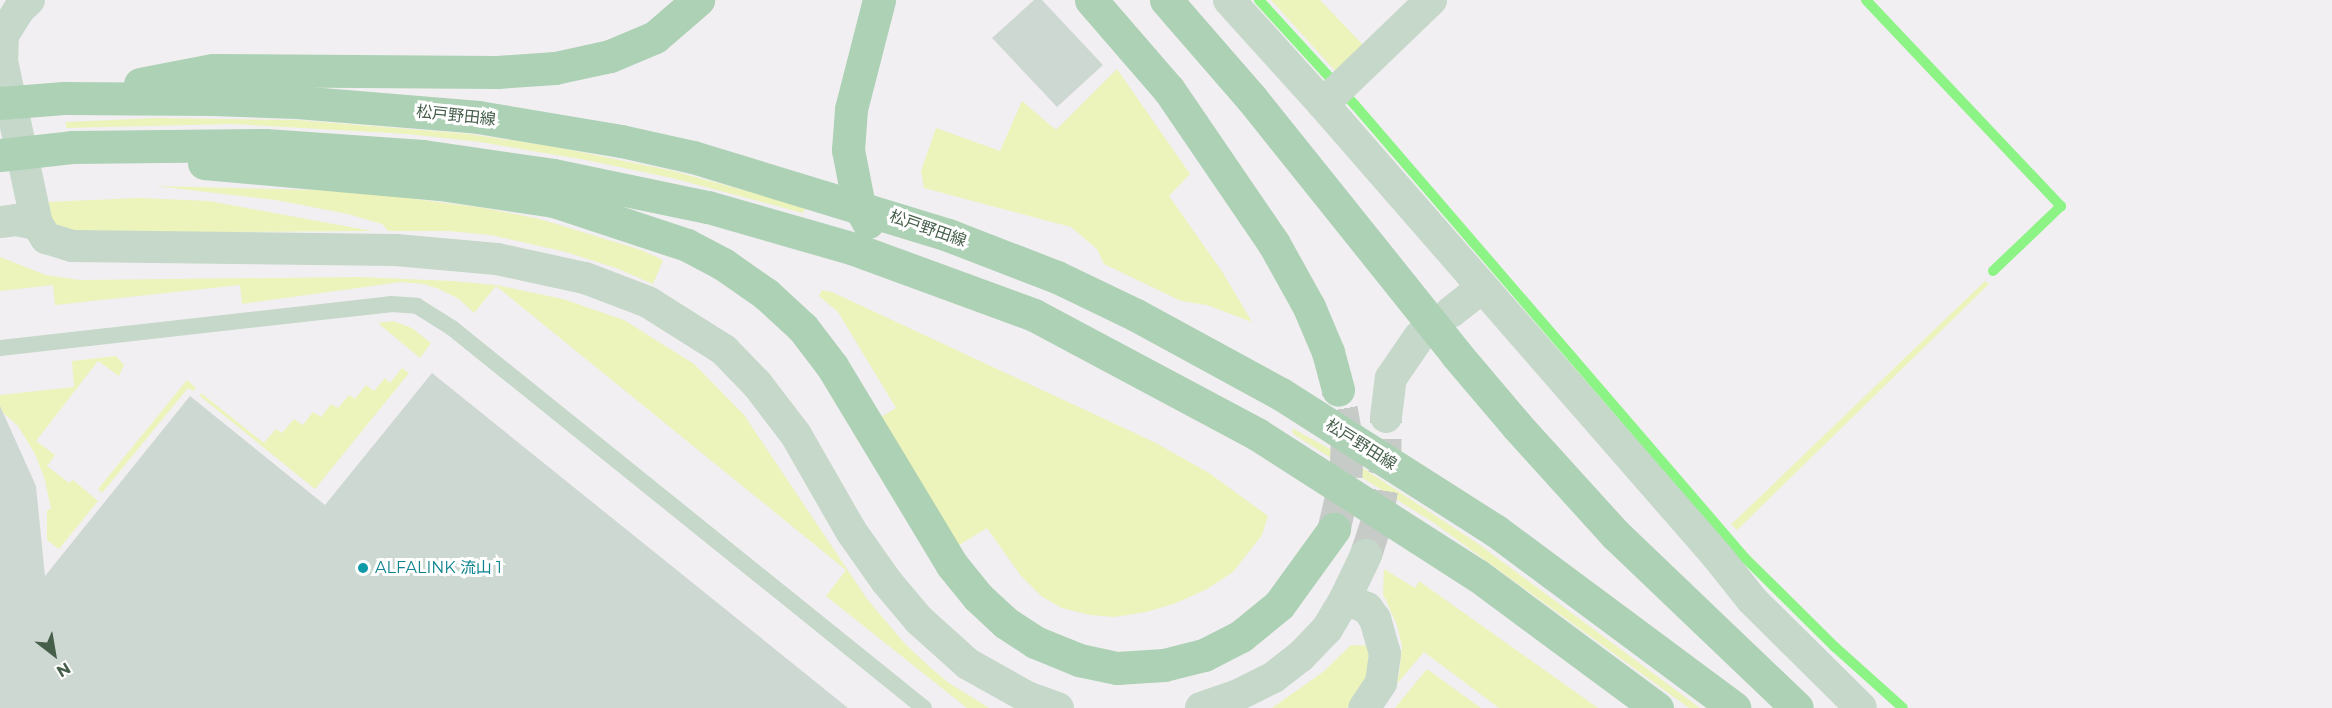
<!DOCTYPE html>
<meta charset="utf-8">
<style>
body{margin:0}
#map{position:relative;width:2332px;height:708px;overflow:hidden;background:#f2eff2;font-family:Montserrat,"Noto Sans JP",sans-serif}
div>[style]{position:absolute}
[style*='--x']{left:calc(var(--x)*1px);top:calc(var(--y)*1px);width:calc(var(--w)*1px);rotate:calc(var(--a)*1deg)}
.green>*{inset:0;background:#ecf3bb}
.stream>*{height:10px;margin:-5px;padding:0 5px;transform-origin:5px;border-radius:5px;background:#8cf385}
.building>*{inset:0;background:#ced8d2}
.minor-tunnel>*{height:32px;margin-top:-16px;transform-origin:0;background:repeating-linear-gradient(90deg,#c7cbc8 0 32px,transparent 0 48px)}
.primary-tunnel>*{height:33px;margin-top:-16.5px;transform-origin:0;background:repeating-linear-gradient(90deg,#c7cbc8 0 33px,transparent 0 49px)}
.service>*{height:16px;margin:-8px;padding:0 8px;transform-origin:8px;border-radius:8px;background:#c5d8c9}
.minor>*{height:32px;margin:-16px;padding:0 16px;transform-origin:16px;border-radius:16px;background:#c5d8c9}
.primary>*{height:33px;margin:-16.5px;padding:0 16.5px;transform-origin:16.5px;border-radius:16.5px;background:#add1b5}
.primary-bridge>*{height:33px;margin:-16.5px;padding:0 16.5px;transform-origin:16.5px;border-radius:16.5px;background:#add1b5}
.dots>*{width:16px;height:16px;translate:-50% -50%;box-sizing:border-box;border:3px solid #fff;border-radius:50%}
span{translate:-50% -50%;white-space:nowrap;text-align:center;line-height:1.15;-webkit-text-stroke:6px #fff;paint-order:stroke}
.street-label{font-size:16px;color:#465f4b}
.culture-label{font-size:16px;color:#0d838f}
.left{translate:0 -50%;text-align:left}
.north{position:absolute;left:24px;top:624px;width:60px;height:60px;-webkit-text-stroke:4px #fff;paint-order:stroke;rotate:149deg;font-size:16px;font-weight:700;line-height:24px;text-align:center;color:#465f4b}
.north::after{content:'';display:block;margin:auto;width:21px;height:27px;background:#465f4b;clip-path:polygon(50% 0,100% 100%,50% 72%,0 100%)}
</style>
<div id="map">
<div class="green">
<div style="clip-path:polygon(1271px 0,1320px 0,1363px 45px,1339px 75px)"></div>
<div style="clip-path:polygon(1117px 69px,1190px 174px,1169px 196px,1223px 273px,1252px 322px,1207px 305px,1181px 301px,1104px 264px,1097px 249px,1071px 227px,924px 188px,921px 171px,936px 128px,1000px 151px,1022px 101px,1056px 130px)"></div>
<div style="clip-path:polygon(156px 118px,297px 120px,469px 134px,556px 147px,673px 171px,806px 207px,803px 213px,672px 178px,586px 160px,480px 142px,408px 134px,232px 124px,66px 128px,66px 122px)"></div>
<div style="clip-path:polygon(155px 186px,354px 191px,484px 208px,540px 219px,641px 250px,663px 260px,653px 284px,616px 268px,566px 252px,491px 235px,448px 231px,388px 231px,382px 224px,348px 214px,276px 200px)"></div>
<div style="clip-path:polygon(139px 198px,209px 201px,372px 231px,92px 233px,66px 230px,52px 221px,46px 202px)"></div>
<div style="clip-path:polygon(0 257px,46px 275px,79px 280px,359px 277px,453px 281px,496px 285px,563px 299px,624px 320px,694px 364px,744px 415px,867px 599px,905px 644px,931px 668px,949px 683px,989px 708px,967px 708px,826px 596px,846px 570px,496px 286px,474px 313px,459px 299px,439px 289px,424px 284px,401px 282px,242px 304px,240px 285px,55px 305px,53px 285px,0 291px)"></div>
<div style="clip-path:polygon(1985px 281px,1989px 284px,1737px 530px,1731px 524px,1738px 518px)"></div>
<div style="clip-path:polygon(822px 290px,832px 292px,1154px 442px,1209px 473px,1268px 516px,1262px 535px,1233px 572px,1207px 589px,1176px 603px,1146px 612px,1115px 617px,1090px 615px,1062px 608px,1041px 596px,1021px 576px,987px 528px,956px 547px,881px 417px,896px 408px,838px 312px,819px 296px)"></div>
<div style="clip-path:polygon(393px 321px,412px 328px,431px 343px,420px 358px,378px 323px)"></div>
<div style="clip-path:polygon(116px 356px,124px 365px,119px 376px,98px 361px,36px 441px,55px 455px,47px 466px,69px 483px,73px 480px,98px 501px,59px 549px,47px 540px,47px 510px,51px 509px,45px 480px,35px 454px,18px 426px,0 410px,0 395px,74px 387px,72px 361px)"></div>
<div style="clip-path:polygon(402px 368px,409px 373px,315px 489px,200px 396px,201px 393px,264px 443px,276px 429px,282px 433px,294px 419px,303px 425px,313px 412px,321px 417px,331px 404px,338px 408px,349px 395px,355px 399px,366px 385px,374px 391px,385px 378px,390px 383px)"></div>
<div style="clip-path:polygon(187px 380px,196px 388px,193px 391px,188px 388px,102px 493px,98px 489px)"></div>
<div style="clip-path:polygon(1292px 428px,1352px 461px,1477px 543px,1700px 708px,1689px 708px,1434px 523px,1293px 434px)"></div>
<div style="clip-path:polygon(1384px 569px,1415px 588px,1419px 581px,1598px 708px,1499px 708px,1424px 652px,1394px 687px,1399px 675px,1402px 646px,1397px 625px,1383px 594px)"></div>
<div style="clip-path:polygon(1351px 645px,1370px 646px,1367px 675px,1358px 694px,1347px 708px,1272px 708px,1323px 672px)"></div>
<div style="clip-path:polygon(1427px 669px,1481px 708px,1395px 708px)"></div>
</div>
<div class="stream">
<div style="--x:1259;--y:0;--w:142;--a:47.6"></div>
<div style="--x:1355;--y:105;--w:598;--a:49.27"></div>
<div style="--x:1745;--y:558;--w:127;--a:44.7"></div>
<div style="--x:1835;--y:647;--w:91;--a:41.9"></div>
<div style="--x:1866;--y:0;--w:284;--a:46.6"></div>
<div style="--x:2061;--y:206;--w:94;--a:136.3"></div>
</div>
<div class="building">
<div style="clip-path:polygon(1034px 0,1042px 0,1103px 65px,1057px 107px,992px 38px)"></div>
<div style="clip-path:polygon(432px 373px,848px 708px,0 708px,0 406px,36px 486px,45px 576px,190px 396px,325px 505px)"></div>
</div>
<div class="minor-tunnel">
<div style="--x:1366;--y:555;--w:35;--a:-72"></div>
<div style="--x:1377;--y:522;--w:52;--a:-81.1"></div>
<div style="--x:1385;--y:471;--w:54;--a:-88.9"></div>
</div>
<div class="primary-tunnel">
<div style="--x:1334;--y:529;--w:53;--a:-77"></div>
<div style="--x:1346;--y:477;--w:36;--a:-88"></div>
<div style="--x:1347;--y:441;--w:52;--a:-100"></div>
</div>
<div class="service">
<div style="--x:0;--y:348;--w:393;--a:-6.4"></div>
<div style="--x:391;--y:304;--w:26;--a:4"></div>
<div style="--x:417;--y:306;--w:41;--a:32.2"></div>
<div style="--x:452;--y:328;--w:606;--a:38.84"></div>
</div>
<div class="minor">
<div style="--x:29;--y:0;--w:12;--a:138"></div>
<div style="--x:20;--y:8;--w:32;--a:122"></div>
<div style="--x:3;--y:35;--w:26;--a:92"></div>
<div style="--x:2;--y:61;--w:167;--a:77.9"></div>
<div style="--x:37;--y:224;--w:17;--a:57"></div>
<div style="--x:46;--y:238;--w:27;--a:17"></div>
<div style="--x:72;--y:246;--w:324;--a:0.7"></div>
<div style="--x:396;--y:250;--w:101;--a:5.1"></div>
<div style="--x:497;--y:259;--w:90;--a:12.2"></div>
<div style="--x:585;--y:278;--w:67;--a:20.9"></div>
<div style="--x:648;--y:302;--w:90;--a:32.3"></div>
<div style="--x:724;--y:350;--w:47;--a:45.9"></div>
<div style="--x:757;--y:384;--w:64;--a:52.6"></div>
<div style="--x:796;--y:435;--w:111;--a:60.2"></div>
<div style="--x:851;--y:531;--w:62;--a:54.8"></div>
<div style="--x:887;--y:582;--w:50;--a:49.9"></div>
<div style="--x:919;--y:620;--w:66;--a:41.9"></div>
<div style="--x:968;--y:664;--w:68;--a:29.2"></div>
<div style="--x:1027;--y:697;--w:33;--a:20"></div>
<div style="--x:1229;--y:0;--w:140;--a:47.9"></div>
<div style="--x:1323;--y:104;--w:600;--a:48.92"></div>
<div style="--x:1717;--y:556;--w:56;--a:51.5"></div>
<div style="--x:1752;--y:600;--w:153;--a:44.7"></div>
<div style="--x:1323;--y:104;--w:150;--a:-43.9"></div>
<div style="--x:0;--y:222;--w:16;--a:-7"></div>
<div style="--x:16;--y:220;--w:21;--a:11"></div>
<div style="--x:1451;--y:312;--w:39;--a:-38"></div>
<div style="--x:1386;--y:417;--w:39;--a:-83"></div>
<div style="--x:1391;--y:378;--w:50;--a:-55.7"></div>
<div style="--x:1345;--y:599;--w:24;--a:22"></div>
<div style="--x:1367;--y:608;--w:14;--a:54"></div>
<div style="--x:1375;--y:619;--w:36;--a:74"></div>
<div style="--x:1385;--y:654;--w:29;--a:98"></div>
<div style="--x:1381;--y:683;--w:30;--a:124"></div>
<div style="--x:1201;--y:708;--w:37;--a:-19"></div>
<div style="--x:1236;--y:696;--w:42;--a:-26.6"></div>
<div style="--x:1274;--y:677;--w:33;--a:-38"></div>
<div style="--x:1300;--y:657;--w:39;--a:-46"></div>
<div style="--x:1327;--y:629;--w:35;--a:-59"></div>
<div style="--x:1345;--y:599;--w:49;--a:-64.5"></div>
</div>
<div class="primary">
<div style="--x:1091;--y:0;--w:119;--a:49.1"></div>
<div style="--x:1169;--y:90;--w:186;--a:55.7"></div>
<div style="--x:1274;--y:244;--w:72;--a:60.9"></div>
<div style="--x:1309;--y:307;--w:49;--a:67.1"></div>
<div style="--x:1328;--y:352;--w:39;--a:75"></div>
<div style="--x:1166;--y:0;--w:131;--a:49"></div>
<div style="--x:1252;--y:99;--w:327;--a:51.3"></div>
<div style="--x:1456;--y:354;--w:94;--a:49.7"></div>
<div style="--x:1517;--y:426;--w:147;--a:47.8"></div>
<div style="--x:1616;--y:535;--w:250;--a:43.7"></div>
<div style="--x:140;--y:84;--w:74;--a:-10.9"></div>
<div style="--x:213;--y:70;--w:284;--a:0.4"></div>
<div style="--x:497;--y:72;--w:58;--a:-3.9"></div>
<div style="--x:555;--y:68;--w:56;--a:-12.3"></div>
<div style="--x:610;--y:56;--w:49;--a:-22.9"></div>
<div style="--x:655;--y:37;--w:57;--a:-40.7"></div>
<div style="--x:64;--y:98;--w:148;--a:0.4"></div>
<div style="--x:212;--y:99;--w:85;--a:2"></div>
<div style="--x:297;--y:102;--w:182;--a:4.7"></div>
<div style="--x:478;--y:117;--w:145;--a:9.5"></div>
<div style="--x:621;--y:141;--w:74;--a:12.5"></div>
<div style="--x:693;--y:157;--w:267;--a:17"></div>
<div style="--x:948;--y:235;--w:117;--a:21.1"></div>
<div style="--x:1057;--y:277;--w:88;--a:25.7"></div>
<div style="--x:1136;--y:315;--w:165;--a:28.6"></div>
<div style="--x:1281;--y:394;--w:255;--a:32.5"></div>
<div style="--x:1496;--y:531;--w:297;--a:36.6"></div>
<div style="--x:72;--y:147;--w:193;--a:-0.6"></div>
<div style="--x:265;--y:145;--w:158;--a:4"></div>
<div style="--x:423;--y:156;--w:131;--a:8.3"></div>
<div style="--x:553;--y:175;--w:158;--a:11.7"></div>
<div style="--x:708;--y:207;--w:152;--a:16"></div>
<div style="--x:854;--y:249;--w:192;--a:20.1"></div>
<div style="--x:1034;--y:315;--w:253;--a:28.1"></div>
<div style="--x:1257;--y:434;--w:261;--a:32.7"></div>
<div style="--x:1477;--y:575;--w:224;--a:36.5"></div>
<div style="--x:204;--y:163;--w:237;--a:5.1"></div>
<div style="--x:440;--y:184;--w:115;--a:8.5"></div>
<div style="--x:554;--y:201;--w:140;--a:18.3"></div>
<div style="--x:687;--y:245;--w:41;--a:27.8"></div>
<div style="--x:723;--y:264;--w:52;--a:34.9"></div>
<div style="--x:766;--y:294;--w:50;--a:42.6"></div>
<div style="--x:803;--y:328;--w:48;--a:52.7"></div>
<div style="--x:832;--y:366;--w:232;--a:58.9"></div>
<div style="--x:952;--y:565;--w:41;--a:50.9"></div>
<div style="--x:978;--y:597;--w:38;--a:43"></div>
<div style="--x:1006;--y:623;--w:35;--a:33"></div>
<div style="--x:1035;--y:642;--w:48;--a:22.2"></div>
<div style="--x:1079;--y:660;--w:39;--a:12"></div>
<div style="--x:1117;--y:668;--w:47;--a:-3.7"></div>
<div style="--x:1164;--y:665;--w:41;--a:-14"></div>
<div style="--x:1204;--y:655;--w:42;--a:-27.2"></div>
<div style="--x:1241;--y:636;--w:49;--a:-39.2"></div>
<div style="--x:1279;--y:605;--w:94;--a:-54.1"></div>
<div style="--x:868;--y:222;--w:18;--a:-119"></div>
<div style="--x:859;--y:206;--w:57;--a:-101.1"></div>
<div style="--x:848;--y:150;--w:41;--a:-85.8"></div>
<div style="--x:851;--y:109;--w:113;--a:-75.6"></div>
</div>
<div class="primary-bridge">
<div style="--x:0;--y:103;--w:64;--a:-4.5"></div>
<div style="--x:0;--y:155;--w:72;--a:-6.3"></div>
</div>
<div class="dots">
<div style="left:363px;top:568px;background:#0f9aa8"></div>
</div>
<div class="street-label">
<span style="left:456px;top:116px;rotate:6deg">松戸野田線</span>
<span style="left:928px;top:229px;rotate:19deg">松戸野田線</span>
<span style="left:1361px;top:445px;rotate:32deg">松戸野田線</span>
</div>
<div class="culture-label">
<span class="left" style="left:375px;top:568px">ALFALINK 流山 1</span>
</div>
<div class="north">N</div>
</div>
